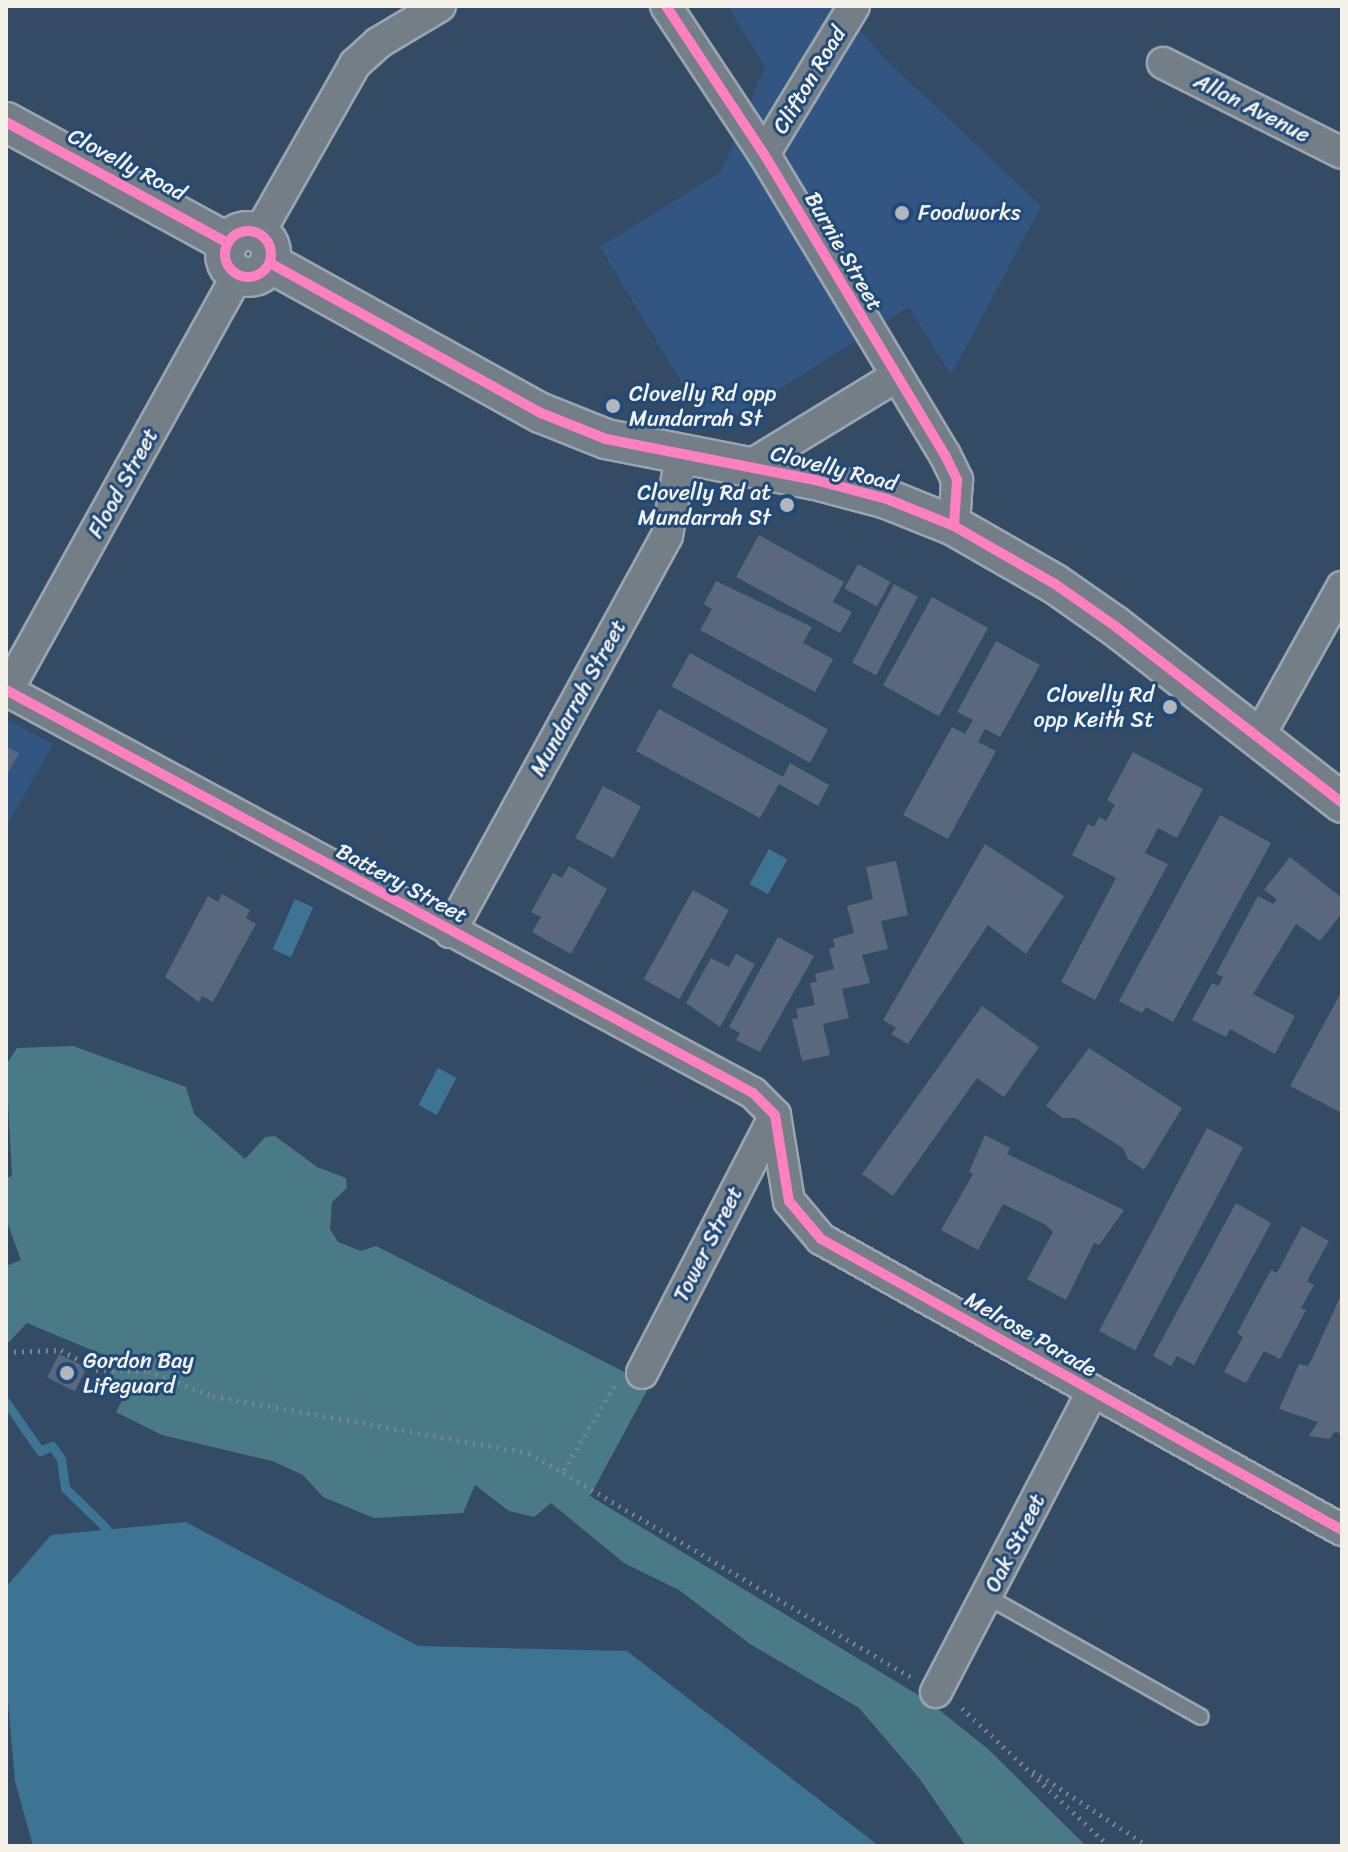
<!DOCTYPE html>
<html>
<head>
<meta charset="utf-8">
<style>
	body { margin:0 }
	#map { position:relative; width:1348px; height:1852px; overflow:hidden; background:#344b65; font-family:Sriracha,sans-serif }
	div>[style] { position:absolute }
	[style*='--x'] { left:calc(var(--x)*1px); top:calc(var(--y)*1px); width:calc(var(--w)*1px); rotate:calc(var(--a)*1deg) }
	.built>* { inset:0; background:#335582 }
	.green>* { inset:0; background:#4b7a87 }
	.water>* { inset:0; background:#3d7393; transform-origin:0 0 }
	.stream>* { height:9px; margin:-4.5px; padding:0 4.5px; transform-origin:4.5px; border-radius:4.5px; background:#3d7393 }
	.building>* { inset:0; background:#59687d; transform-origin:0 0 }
	.path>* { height:5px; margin-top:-2.5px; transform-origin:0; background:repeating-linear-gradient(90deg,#78838f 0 2px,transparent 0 8px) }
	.roads { filter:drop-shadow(2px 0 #9ba5af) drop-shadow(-2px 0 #9ba5af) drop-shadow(0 2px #9ba5af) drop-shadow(0 -2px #9ba5af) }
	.service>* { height:14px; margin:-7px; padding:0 7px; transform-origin:7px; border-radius:7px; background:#737e87 }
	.minor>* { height:30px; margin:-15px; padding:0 15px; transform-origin:15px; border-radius:15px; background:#737e87 }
	.tertiary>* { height:38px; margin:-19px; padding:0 19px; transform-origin:19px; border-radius:19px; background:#737e87 }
	.tertiary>.ring { margin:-19px; padding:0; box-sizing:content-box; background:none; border:38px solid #737e87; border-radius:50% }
	.cycleway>* { height:10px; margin:-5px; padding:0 5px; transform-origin:5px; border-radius:5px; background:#ff80c0 }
	.cycleway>.ring { margin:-5px; padding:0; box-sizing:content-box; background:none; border:10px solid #ff80c0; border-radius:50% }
	.dots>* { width:22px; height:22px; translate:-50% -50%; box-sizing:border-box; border:4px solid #1f4a7a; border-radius:50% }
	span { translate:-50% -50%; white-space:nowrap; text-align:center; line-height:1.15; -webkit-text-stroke:6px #1f4a7a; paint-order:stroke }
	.street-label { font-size:22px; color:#f4f1e8 }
	.poi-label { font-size:22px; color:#f4f1e8 }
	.left { translate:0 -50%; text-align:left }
	.right { translate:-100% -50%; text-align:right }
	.frame { position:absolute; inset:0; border:8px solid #f4f1e8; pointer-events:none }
</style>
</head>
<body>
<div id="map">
	<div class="built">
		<div style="clip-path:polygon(728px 6px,839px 6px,886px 60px,1041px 206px,951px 375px,909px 307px,735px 417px,699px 411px,600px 247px,721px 172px,765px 67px)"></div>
		<div style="clip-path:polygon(6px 719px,53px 744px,6px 827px)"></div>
	</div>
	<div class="green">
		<div style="clip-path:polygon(73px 1046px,186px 1087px,194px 1114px,245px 1159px,265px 1137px,275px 1136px,317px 1167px,346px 1178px,347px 1188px,332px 1202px,330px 1229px,338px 1242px,361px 1251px,376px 1246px,650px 1385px,590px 1496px,928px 1701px,988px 1749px,1086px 1846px,966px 1846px,919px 1778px,859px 1708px,750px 1644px,679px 1590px,624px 1563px,551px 1503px,534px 1517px,509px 1511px,475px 1485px,463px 1513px,374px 1518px,323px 1497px,303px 1475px,272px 1461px,162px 1435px,116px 1412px,123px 1399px,107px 1386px,113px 1359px,27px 1323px,6px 1345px,6px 1266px,21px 1260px,6px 1219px,6px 1178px,12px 1176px,6px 1065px,17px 1048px)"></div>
	</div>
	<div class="water">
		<div style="left:769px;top:849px;width:21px;height:40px;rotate:29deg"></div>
		<div style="left:295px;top:899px;width:20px;height:55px;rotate:24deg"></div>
		<div style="left:438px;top:1068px;width:21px;height:42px;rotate:28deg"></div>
		<div style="clip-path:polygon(186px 1522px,418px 1646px,627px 1651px,879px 1846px,33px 1846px,15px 1781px,6px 1680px,6px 1587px,51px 1535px)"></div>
	</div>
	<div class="stream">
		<div style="--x:6;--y:1402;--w:60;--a:55.2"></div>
		<div style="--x:40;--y:1451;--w:13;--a:-23"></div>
		<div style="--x:52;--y:1446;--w:16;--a:55"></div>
		<div style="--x:61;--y:1459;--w:29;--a:82"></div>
		<div style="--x:65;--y:1488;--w:57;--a:44.3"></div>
	</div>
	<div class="building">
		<div style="clip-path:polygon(759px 535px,844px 582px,833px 602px,852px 612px,840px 633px,736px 577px)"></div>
		<div style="left:858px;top:564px;width:37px;height:28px;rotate:29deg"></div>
		<div style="clip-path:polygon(716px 581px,812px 627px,803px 643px,833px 659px,815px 692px,700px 630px,712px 609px,704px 604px)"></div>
		<div style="left:894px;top:584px;width:27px;height:89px;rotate:28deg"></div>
		<div style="left:932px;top:597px;width:64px;height:101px;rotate:29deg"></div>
		<div style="clip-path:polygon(996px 641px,1040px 665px,1000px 737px,985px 729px,978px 742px,996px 751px,948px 839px,903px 815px,952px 727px,965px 734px,973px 720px,957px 712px)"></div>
		<div style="left:690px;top:653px;width:158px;height:38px;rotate:29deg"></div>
		<div style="clip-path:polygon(659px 709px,783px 777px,790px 763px,829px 785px,818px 806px,779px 784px,760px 818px,636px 751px)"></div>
		<div style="clip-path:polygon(6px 746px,19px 753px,6px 776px)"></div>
		<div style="clip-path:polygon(1133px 752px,1203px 789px,1177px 838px,1158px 828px,1145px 853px,1168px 864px,1095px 1000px,1061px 982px,1116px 878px,1072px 855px,1088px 824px,1094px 827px,1099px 817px,1106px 821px,1115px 805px,1107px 800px)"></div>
		<div style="left:603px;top:786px;width:43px;height:59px;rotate:28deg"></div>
		<div style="clip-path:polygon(1220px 815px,1271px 843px,1173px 1022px,1146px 1007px,1142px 1013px,1119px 1001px)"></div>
		<div style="clip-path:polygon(985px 844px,1064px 896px,1026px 954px,988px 925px,908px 1044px,891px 1034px,896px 1028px,883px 1020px)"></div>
		<div style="clip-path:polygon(1290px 857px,1342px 898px,1342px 913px,1320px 941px,1296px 924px,1253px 994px,1295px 1016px,1275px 1054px,1230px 1029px,1226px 1037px,1192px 1020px,1212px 983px,1218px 986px,1223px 977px,1216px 974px,1258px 896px,1273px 904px,1277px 899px,1264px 890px)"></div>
		<div style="clip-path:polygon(896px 861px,908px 915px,881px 921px,888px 949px,862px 955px,870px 983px,842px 989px,849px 1018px,823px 1024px,830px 1055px,802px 1061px,792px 1019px,798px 1018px,796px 1009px,815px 1005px,810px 983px,817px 982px,815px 974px,834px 969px,829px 949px,835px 947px,833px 939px,854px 933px,847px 906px,873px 899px,866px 867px)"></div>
		<div style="clip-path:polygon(569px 866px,607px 889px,571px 954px,532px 932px,541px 917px,531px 912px,553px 873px,562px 878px)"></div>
		<div style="left:693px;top:890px;width:41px;height:102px;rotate:29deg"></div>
		<div style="clip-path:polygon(222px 894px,250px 910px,246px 918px,256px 924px,213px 1002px,202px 996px,199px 1002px,165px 977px,208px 896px,218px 902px)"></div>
		<div style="clip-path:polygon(778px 937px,814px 956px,760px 1052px,736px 1040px,740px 1033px,729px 1027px)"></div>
		<div style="clip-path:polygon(736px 954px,755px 964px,720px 1027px,686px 1003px,711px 958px,729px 967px)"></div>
		<div style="clip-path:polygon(1342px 991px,1342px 1108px,1340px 1112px,1290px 1086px)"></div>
		<div style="clip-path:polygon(982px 1006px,1039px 1047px,1004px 1097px,977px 1078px,893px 1196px,862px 1174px)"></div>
		<div style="clip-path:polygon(1089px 1048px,1182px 1108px,1144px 1170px,1128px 1159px,1123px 1148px,1075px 1118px,1063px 1118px,1046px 1106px)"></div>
		<div style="left:1207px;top:1128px;width:41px;height:230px;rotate:28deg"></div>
		<div style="clip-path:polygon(985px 1135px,1010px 1148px,1007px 1154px,1124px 1210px,1099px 1245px,1094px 1243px,1066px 1300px,1027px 1279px,1053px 1232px,1046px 1225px,1003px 1204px,978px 1250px,941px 1230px,973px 1174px,969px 1172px)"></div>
		<div style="clip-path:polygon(1236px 1203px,1271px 1223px,1194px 1365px,1177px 1356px,1171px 1366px,1153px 1356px)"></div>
		<div style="clip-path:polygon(1302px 1226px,1329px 1241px,1307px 1281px,1314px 1285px,1301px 1308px,1306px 1310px,1280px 1359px,1264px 1351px,1246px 1383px,1224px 1372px,1243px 1337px,1237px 1333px,1271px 1270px,1277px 1273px)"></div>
		<div style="clip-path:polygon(1342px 1293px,1342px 1435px,1335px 1431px,1330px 1439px,1309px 1436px,1318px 1422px,1279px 1409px,1299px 1364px,1308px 1366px,1312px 1359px)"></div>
		<div style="left:59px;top:1354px;width:31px;height:26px;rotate:27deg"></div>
	</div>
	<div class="path">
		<div style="--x:6;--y:1352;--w:55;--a:-2.1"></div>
		<div style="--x:61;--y:1350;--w:40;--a:29.7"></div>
		<div style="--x:96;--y:1370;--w:52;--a:1.1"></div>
		<div style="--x:148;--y:1371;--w:70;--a:21"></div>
		<div style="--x:213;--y:1396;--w:321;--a:10.2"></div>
		<div style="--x:529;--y:1453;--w:444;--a:30.4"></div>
		<div style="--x:564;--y:1470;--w:99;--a:-59"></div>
		<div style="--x:962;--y:1708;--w:202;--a:43.2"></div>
		<div style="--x:1033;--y:1771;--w:137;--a:33.1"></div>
	</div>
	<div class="roads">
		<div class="service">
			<div style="--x:988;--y:1597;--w:244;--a:29.4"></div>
		</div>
		<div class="minor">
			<div style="--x:666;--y:6;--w:178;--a:56.5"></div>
			<div style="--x:764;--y:154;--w:351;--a:59"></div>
			<div style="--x:945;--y:455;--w:28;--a:64"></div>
			<div style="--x:957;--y:480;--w:46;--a:93.7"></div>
			<div style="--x:1163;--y:63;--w:200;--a:26.7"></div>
			<div style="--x:764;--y:154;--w:173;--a:-58.7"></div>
			<div style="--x:259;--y:233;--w:194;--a:-60.4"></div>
			<div style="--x:355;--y:64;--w:31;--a:-42"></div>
			<div style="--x:378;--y:43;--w:72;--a:-30.8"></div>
			<div style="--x:746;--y:468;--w:175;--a:-31.4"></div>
			<div style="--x:6;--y:690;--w:849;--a:28.35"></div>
			<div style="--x:753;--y:1093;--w:31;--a:45"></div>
			<div style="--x:775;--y:1115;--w:87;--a:80.8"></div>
			<div style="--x:789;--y:1201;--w:50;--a:49.9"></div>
			<div style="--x:821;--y:1239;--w:597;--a:29.19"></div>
			<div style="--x:7;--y:691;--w:476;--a:-61"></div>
			<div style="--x:1258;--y:738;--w:173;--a:-60.9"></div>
			<div style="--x:450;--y:932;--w:452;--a:-61.3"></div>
			<div style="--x:667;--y:536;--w:81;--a:-80.1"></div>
			<div style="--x:642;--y:1373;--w:290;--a:-62.7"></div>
			<div style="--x:936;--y:1692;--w:338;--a:-62.5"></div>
		</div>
		<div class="tertiary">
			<div style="--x:6;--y:122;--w:253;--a:28.6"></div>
			<div class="ring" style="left:225px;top:231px;width:8px;height:8px"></div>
			<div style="--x:270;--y:263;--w:310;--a:29"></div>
			<div style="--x:541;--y:413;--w:70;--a:21.8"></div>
			<div style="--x:606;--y:439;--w:213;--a:11.1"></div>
			<div style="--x:815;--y:480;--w:74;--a:14.8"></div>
			<div style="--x:887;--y:499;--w:72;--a:21.9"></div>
			<div style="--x:954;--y:526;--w:116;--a:29.9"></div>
			<div style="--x:1055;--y:584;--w:73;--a:35"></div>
			<div style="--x:1115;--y:626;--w:288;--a:37.9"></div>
		</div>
	</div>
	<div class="cycleway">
		<div style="--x:666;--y:6;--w:178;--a:56.5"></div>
		<div style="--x:764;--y:154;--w:351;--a:59"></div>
		<div style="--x:945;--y:455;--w:28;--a:64"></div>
		<div style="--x:957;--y:480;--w:46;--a:93.7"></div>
		<div style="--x:6;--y:122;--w:253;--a:28.6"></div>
		<div class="ring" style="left:225px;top:231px;width:36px;height:36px"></div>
		<div style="--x:270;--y:263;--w:310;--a:29"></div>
		<div style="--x:541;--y:413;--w:70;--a:21.8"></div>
		<div style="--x:606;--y:439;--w:213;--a:11.1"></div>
		<div style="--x:815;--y:480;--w:74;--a:14.8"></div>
		<div style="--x:887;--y:499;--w:72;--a:21.9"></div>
		<div style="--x:954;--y:526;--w:116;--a:29.9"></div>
		<div style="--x:1055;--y:584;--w:73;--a:35"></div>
		<div style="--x:1115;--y:626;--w:288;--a:37.9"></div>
		<div style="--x:6;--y:690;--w:849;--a:28.35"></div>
		<div style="--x:753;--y:1093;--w:31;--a:45"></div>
		<div style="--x:775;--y:1115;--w:87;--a:80.8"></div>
		<div style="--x:789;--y:1201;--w:50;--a:49.9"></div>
		<div style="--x:821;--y:1239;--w:597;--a:29.19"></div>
	</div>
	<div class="dots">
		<div style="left:902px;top:213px;background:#b1b7ba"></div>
		<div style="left:613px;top:406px;background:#b1b7ba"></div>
		<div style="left:787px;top:505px;background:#b1b7ba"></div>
		<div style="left:1170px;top:707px;background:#b1b7ba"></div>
		<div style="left:67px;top:1373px;background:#b1b7ba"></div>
	</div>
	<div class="street-label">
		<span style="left:809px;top:80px;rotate:-59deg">Clifton Road</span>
		<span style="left:1252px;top:108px;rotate:27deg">Allan Avenue</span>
		<span style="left:127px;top:164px;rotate:28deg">Clovelly Road</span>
		<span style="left:844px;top:251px;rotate:60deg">Burnie Street</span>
		<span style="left:834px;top:468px;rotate:14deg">Clovelly Road</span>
		<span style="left:123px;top:483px;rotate:-61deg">Flood Street</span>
		<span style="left:578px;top:698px;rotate:-61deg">Mundarrah Street</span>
		<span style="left:402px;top:883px;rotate:28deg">Battery Street</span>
		<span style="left:708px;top:1244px;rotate:-63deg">Tower Street</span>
		<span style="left:1031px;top:1334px;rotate:30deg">Melrose Parade</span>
		<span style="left:1015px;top:1543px;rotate:-63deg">Oak Street</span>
	</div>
	<div class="poi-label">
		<span class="left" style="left:918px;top:213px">Foodworks</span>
		<span class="left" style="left:629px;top:406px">Clovelly Rd opp<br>Mundarrah St</span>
		<span class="right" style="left:771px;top:505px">Clovelly Rd at<br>Mundarrah St</span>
		<span class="right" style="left:1154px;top:707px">Clovelly Rd<br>opp Keith St</span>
		<span class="left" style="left:83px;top:1373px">Gordon Bay<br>Lifeguard</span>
	</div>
	<div class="frame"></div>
</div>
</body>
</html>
